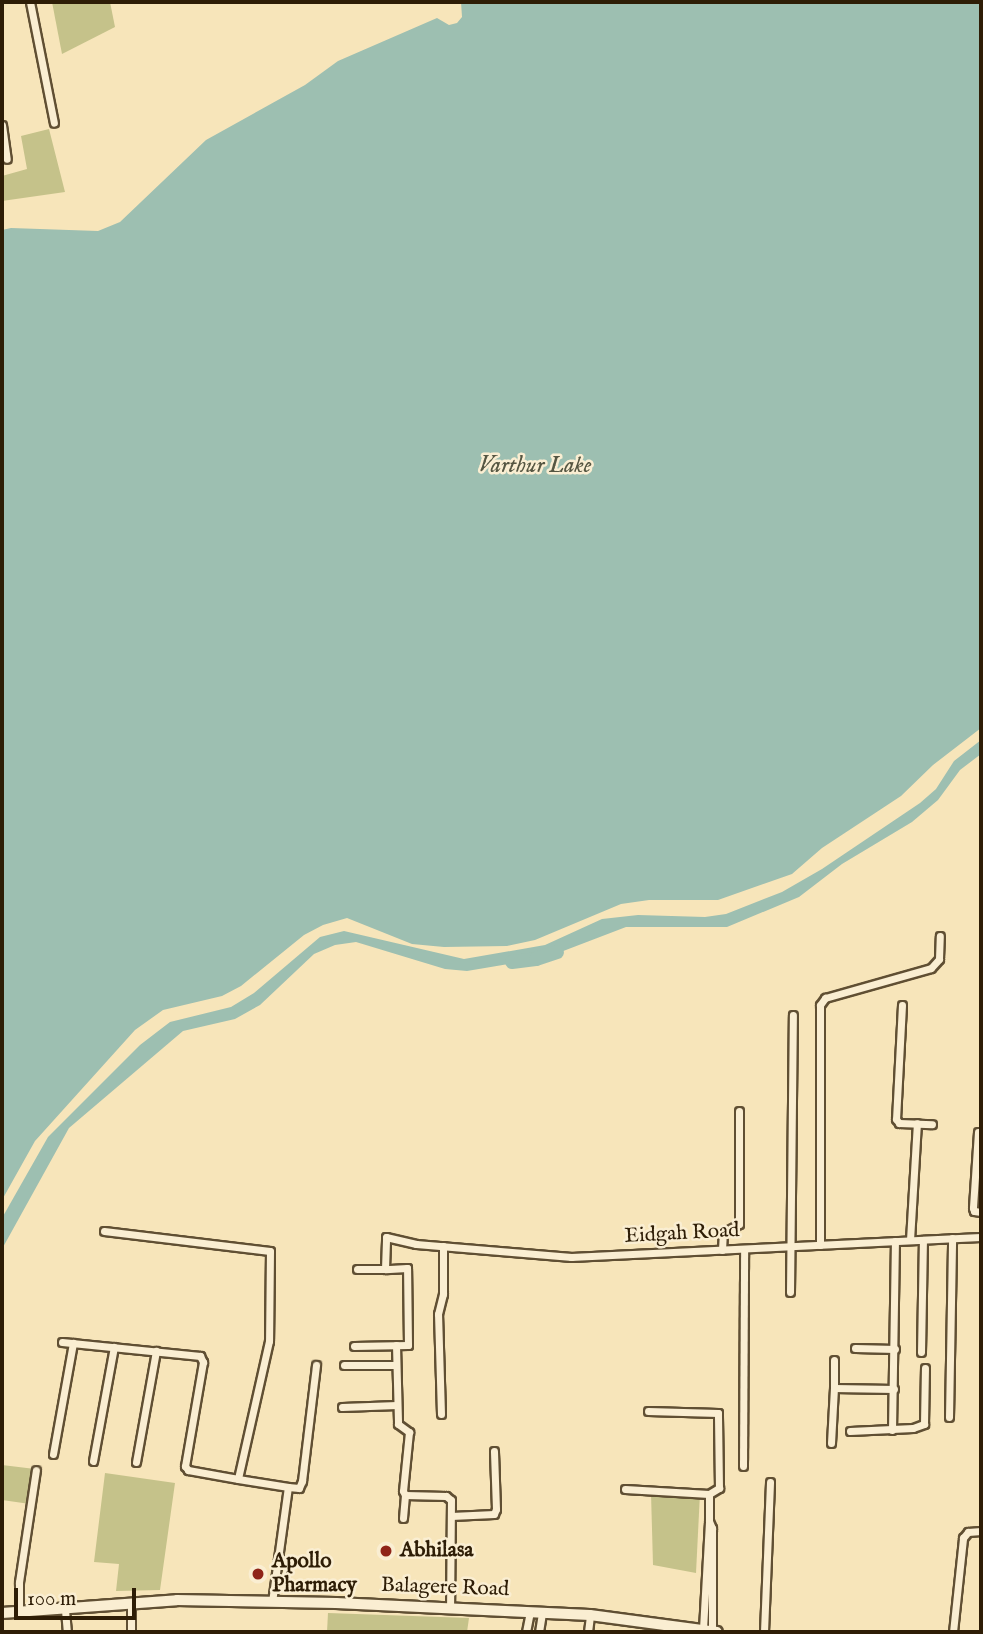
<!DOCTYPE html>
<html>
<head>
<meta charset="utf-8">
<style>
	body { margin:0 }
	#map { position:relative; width:983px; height:1634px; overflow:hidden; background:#f7e5ba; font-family:"IM FELL English",serif }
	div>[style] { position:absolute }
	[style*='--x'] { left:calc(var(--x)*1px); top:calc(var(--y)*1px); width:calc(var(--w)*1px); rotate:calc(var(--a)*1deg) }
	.green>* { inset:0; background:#c5c28a }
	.water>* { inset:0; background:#9dbfb1 }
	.river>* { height:14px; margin:-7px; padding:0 7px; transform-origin:7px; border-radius:7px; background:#9dbfb1 }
	.roads { filter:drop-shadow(2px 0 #604f33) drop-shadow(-2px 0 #604f33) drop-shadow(0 2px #604f33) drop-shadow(0 -2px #604f33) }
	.minor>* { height:7px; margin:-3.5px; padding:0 3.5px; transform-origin:3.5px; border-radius:3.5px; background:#faeed2 }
	.tertiary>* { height:10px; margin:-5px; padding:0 5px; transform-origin:5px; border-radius:5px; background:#faeed2 }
	.dots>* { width:19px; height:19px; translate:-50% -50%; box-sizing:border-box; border:4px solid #faeed2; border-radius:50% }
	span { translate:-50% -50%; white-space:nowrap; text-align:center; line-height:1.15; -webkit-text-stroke:5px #faeed2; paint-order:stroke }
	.street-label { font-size:21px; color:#2e1d06 }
	.poi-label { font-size:21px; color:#2e1d06; font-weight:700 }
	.left { translate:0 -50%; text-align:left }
	.water-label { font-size:23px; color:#555642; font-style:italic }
	.frame { position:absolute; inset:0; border:4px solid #2e1d06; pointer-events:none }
	.scale { position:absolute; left:14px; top:1588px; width:122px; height:32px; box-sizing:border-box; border:4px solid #2e1d06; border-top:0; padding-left:9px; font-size:21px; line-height:24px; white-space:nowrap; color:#2e1d06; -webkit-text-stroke:5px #faeed2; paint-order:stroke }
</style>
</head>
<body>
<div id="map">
	<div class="green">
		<div style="clip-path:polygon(52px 2px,110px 2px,115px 27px,62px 54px)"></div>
		<div style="clip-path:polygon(49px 129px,65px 192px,2px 201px,2px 176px,27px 169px,21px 136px)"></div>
		<div style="clip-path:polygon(2px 1465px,35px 1469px,30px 1504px,2px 1500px)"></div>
		<div style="clip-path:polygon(105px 1473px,175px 1483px,160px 1590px,116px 1591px,119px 1564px,94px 1562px)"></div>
		<div style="clip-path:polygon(651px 1493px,700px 1493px,696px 1573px,653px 1565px)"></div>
		<div style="clip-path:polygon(328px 1613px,469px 1618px,467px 1632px,327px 1632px)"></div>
	</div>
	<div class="water">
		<div style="clip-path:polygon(461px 2px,981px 2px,981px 728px,933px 765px,901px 796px,822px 848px,792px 874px,718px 900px,649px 900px,621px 904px,535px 940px,507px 946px,444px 947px,412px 944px,347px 918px,323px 925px,304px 935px,241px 986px,222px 996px,163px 1010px,135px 1030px,35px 1141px,2px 1200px,2px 230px,11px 228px,98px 231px,120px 222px,206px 140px,305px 85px,338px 61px,437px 18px,449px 25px,457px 23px,462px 17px)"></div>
		<div style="clip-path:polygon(981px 740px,981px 754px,960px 770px,938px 800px,912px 822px,842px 864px,799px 897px,727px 927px,626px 927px,545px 958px,467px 971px,445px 969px,356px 942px,335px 945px,314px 954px,260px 1005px,235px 1019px,183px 1031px,69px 1128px,2px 1249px,2px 1218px,48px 1137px,140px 1045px,170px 1022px,231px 1007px,254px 993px,320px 937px,344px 931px,464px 959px,545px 945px,602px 919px,638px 915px,705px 917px,726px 914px,782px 892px,822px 869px,920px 803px,936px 789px,954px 761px)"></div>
	</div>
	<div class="river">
		<div style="--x:512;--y:962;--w:24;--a:-7"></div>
		<div style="--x:536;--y:959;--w:22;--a:-18"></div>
	</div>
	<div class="roads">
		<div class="minor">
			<div style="--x:30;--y:2;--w:123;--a:78.8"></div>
			<div style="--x:2;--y:125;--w:34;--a:82"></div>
			<div style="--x:902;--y:1005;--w:114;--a:93"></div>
			<div style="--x:896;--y:1119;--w:5;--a:53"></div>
			<div style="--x:899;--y:1123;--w:33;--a:2"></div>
			<div style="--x:978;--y:1132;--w:76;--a:93.8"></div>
			<div style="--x:973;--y:1208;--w:3;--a:72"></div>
			<div style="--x:974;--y:1211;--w:7;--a:8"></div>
			<div style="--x:104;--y:1231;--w:167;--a:6.9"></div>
			<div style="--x:270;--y:1251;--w:90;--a:90.6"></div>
			<div style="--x:269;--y:1341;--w:141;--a:102.7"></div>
			<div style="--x:238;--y:1479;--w:51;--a:9.1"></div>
			<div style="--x:910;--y:1240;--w:117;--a:-86.6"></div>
			<div style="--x:820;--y:1245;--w:240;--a:-90"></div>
			<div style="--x:820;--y:1005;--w:9;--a:-54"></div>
			<div style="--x:825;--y:998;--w:110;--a:-15.8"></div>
			<div style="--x:931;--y:968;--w:12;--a:-48"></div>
			<div style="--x:939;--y:959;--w:23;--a:-88"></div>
			<div style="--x:722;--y:1250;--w:17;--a:-87"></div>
			<div style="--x:723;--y:1233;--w:18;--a:-29"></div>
			<div style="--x:739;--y:1224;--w:113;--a:-90"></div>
			<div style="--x:357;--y:1269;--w:28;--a:0"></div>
			<div style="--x:790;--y:1292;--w:277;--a:-89.4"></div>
			<div style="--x:62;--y:1342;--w:139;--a:5.8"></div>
			<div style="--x:200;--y:1356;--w:7;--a:63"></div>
			<div style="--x:203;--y:1362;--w:106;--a:99.8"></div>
			<div style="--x:185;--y:1466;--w:5;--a:53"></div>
			<div style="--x:188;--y:1470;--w:51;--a:10.2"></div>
			<div style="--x:396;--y:1345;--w:79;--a:88.5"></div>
			<div style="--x:398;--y:1424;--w:14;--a:36"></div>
			<div style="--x:409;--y:1432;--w:59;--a:95.8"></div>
			<div style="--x:403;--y:1491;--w:4;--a:63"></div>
			<div style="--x:405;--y:1495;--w:41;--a:1.4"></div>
			<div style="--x:446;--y:1496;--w:6;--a:39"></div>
			<div style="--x:451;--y:1500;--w:108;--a:90.5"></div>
			<div style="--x:354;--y:1346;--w:54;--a:-1.1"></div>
			<div style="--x:408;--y:1345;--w:77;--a:-90.7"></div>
			<div style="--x:407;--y:1268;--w:22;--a:177"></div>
			<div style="--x:385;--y:1269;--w:32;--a:-88"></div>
			<div style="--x:386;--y:1237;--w:31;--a:13"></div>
			<div style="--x:416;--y:1244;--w:156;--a:4.8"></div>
			<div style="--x:571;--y:1257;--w:410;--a:-2.8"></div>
			<div style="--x:855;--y:1348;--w:40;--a:1.4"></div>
			<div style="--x:921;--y:1352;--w:112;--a:-89"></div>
			<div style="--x:344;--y:1365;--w:52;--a:0"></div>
			<div style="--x:834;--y:1388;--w:28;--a:-90"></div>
			<div style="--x:342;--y:1407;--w:55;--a:-2.1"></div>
			<div style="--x:441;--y:1414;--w:100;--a:-91.7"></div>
			<div style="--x:438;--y:1314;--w:21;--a:-76"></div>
			<div style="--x:443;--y:1294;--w:48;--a:-90"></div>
			<div style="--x:949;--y:1417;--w:179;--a:-89"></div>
			<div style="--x:892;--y:1430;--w:189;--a:-89.1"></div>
			<div style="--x:850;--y:1431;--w:63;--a:-2.7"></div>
			<div style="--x:913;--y:1428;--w:12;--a:-20"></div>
			<div style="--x:924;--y:1424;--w:56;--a:-89"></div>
			<div style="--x:831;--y:1443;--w:55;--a:-86.9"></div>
			<div style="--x:834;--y:1388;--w:60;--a:1"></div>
			<div style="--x:53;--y:1454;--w:113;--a:-79.8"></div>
			<div style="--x:93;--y:1461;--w:116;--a:-79.6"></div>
			<div style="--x:136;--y:1462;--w:113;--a:-79.8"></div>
			<div style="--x:743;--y:1466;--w:217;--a:-89.7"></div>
			<div style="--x:625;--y:1489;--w:84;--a:3.4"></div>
			<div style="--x:709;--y:1494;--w:12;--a:-31"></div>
			<div style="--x:719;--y:1488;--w:75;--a:-90.8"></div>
			<div style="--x:718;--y:1413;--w:70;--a:-178.4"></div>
			<div style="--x:451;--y:1516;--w:43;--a:-2.7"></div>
			<div style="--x:494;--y:1514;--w:5;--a:-68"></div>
			<div style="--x:496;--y:1509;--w:58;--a:-92"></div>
			<div style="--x:403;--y:1518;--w:23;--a:-85"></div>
			<div style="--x:709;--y:1521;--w:27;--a:-90"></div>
			<div style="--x:272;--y:1602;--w:116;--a:-82.1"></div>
			<div style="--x:288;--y:1487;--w:11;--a:5"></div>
			<div style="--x:299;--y:1488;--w:8;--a:-67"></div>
			<div style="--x:302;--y:1481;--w:117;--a:-83.1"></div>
			<div style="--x:131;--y:1604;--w:28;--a:90"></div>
			<div style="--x:65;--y:1610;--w:22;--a:85"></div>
			<div style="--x:19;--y:1613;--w:31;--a:-90"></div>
			<div style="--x:19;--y:1582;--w:113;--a:-81.4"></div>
			<div style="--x:703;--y:1629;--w:108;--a:-86.8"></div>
			<div style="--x:709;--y:1521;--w:8;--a:67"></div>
			<div style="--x:712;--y:1528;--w:103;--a:90"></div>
			<div style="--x:526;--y:1632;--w:21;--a:-79"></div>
			<div style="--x:539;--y:1632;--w:20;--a:-81"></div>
			<div style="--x:588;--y:1632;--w:17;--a:-83"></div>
			<div style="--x:764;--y:1632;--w:150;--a:-87.7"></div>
			<div style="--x:953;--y:1632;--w:95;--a:-83.9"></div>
			<div style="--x:963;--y:1538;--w:8;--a:-50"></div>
			<div style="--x:968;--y:1532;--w:13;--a:-4"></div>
		</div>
		<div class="tertiary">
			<div style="--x:2;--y:1613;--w:175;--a:-4.2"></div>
			<div style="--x:177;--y:1600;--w:159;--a:1.1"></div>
			<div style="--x:336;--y:1603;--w:254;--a:2.7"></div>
			<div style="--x:590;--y:1615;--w:128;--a:7.6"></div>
		</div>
	</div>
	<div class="dots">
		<div style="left:386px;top:1551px;background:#8f2418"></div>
		<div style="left:258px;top:1574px;background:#8f2418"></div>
	</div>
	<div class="street-label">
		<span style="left:682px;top:1234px;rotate:-3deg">Eidgah Road</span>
		<span style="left:445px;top:1588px;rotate:2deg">Balagere Road</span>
	</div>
	<div class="poi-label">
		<span class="left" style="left:400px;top:1551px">Abhilasa</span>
		<span class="left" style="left:272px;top:1574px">Apollo<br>Pharmacy</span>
	</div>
	<div class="water-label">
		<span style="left:535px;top:466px">Varthur Lake</span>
	</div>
	<div class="frame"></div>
	<div class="scale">100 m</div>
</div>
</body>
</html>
